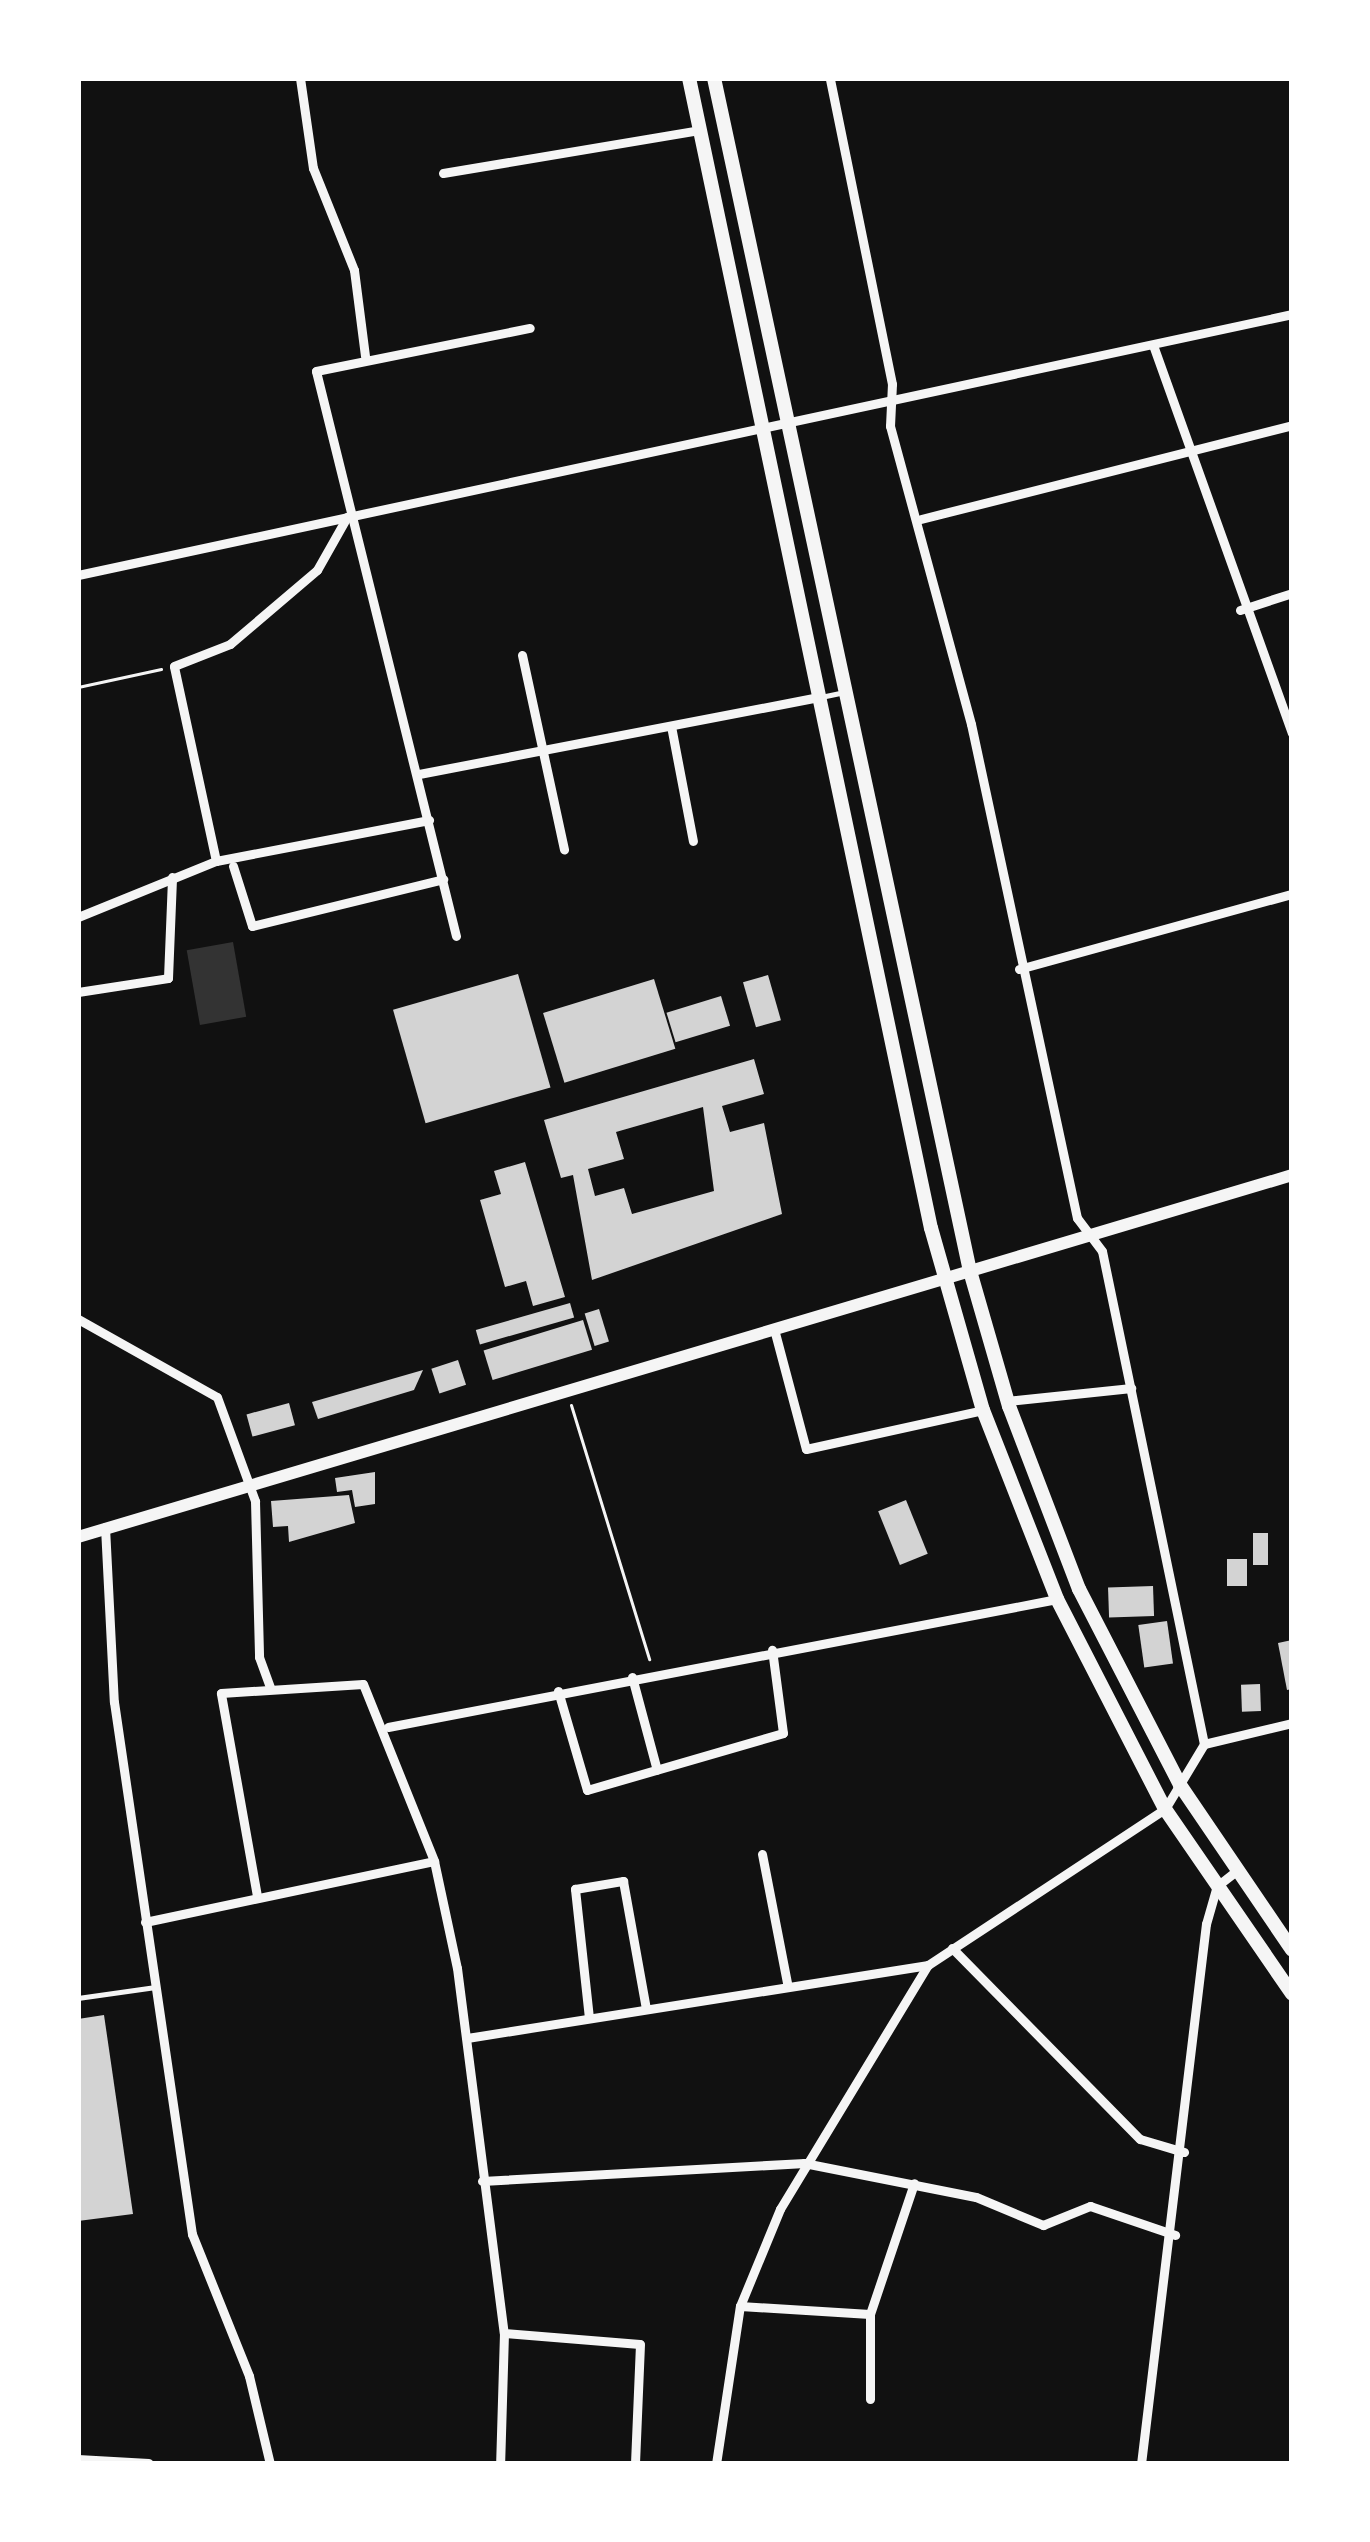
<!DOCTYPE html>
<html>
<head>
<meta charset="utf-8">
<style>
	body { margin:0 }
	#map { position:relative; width:1370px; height:2542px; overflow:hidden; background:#111; font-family:"Open Sans",sans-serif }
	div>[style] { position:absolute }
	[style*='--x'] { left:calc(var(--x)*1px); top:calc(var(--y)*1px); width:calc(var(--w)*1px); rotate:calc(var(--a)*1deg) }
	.water>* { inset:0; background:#333; transform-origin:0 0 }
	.building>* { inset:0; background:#d3d3d3; transform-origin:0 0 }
	.path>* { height:3px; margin:-1.5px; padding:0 1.5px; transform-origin:1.5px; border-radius:1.5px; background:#f5f5f5 }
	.service>* { height:4.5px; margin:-2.25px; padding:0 2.25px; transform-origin:2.25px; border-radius:2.25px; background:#f5f5f5 }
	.minor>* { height:9px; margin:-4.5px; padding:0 4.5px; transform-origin:4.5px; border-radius:4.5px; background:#f5f5f5 }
	.tertiary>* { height:10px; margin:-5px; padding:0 5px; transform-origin:5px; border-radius:5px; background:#f5f5f5 }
	.secondary>* { height:12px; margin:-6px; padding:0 6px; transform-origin:6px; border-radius:6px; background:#f5f5f5 }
	.trunk>* { height:14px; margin:-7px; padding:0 7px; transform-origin:7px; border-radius:7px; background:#f5f5f5 }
	span { translate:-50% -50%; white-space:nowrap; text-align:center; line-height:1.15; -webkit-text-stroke:12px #fff; paint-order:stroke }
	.frame { position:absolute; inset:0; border:81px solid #fff; pointer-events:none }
</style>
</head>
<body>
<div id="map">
	<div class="water">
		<div style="left:233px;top:942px;width:76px;height:47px;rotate:80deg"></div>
	</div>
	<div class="building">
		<div style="left:518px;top:974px;width:118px;height:130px;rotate:74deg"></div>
		<div style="left:768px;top:975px;width:47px;height:26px;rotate:74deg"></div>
		<div style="left:654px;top:979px;width:73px;height:116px;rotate:73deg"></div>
		<div style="left:721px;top:996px;width:31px;height:57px;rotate:73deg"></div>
		<div style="clip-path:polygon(evenodd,754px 1059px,764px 1094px,722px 1106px,730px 1132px,764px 1123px,782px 1214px,592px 1280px,573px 1175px,561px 1178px,544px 1120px,754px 1059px,703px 1107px,714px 1191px,632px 1214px,624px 1188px,595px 1196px,588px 1169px,624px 1159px,616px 1132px,703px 1107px)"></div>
		<div style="clip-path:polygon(525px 1162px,565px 1297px,533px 1306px,526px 1281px,505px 1287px,480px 1200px,501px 1194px,494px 1171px)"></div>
		<div style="left:570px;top:1303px;width:15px;height:98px;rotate:74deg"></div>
		<div style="left:599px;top:1309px;width:34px;height:15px;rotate:73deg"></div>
		<div style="left:583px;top:1320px;width:31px;height:104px;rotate:73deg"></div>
		<div style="left:458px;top:1360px;width:26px;height:28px;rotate:72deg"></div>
		<div style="clip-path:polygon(423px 1370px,414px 1390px,318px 1419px,312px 1402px)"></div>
		<div style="left:289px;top:1403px;width:23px;height:44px;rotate:75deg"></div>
		<div style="clip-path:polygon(375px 1472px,375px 1504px,355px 1507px,352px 1490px,337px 1492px,335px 1478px)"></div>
		<div style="clip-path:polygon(349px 1495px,355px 1523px,289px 1542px,288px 1526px,273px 1527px,271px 1501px)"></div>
		<div style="left:906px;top:1500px;width:58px;height:30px;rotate:68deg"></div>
		<div style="left:1253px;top:1533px;width:15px;height:32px"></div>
		<div style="left:1227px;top:1559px;width:20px;height:27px"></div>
		<div style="left:1153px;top:1586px;width:30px;height:45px;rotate:88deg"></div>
		<div style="left:1167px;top:1621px;width:43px;height:29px;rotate:82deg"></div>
		<div style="clip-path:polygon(1292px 1640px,1292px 1689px,1287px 1690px,1278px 1643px)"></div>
		<div style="left:1260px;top:1684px;width:27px;height:19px;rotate:88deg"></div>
		<div style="clip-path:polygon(104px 2015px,133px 2214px,78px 2221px,78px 2019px)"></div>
	</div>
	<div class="path">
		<div style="--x:78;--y:687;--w:85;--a:-12.2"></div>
		<div style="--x:571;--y:1405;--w:266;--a:72.9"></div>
	</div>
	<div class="service">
		<div style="--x:821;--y:697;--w:25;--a:-12"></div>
		<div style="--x:78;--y:1998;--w:78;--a:-8.1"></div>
	</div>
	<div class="minor">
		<div style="--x:300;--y:78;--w:91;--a:81.8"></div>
		<div style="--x:313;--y:168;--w:110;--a:68.1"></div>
		<div style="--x:354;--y:270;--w:87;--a:82.7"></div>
		<div style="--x:443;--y:173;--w:261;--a:-9.5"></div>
		<div style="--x:1153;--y:345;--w:412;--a:70.3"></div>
		<div style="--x:921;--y:519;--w:383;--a:-14.2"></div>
		<div style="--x:78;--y:575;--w:1242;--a:-12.13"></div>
		<div style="--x:1240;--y:610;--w:55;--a:-18.1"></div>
		<div style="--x:522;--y:655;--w:199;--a:77.8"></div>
		<div style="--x:671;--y:726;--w:117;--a:79.2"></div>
		<div style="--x:419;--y:774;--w:407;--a:-10.9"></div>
		<div style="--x:216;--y:861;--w:199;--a:-102.2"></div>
		<div style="--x:174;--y:666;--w:60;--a:-21.4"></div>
		<div style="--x:230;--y:644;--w:114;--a:-40.4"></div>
		<div style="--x:317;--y:570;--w:61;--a:-60.5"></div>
		<div style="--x:233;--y:866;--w:63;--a:72.4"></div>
		<div style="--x:252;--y:926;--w:197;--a:-13.8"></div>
		<div style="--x:78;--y:917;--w:149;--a:-22.1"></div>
		<div style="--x:216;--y:861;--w:217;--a:-10.9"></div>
		<div style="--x:456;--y:936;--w:582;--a:-103.92"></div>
		<div style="--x:316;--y:371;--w:218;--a:-11.4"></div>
		<div style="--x:1019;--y:969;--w:283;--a:-15.4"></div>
		<div style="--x:78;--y:992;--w:91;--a:-8.8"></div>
		<div style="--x:168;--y:978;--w:101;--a:-87.7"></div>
		<div style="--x:78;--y:1319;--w:159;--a:29.3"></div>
		<div style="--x:217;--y:1397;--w:111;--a:69.9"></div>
		<div style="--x:255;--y:1501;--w:156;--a:88.5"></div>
		<div style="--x:259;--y:1657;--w:32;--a:70"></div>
		<div style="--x:774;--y:1329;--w:124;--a:75.1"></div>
		<div style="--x:806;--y:1449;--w:181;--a:-12.4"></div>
		<div style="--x:1007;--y:1401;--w:125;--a:-6"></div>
		<div style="--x:105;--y:1527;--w:175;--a:87.1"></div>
		<div style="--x:114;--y:1702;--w:538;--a:81.66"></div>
		<div style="--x:192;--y:2234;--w:153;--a:68.1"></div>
		<div style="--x:249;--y:2376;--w:90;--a:76.6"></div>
		<div style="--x:632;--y:1677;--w:96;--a:75"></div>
		<div style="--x:558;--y:1691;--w:103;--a:73.7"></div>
		<div style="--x:587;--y:1790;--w:204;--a:-16.2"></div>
		<div style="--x:783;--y:1733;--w:84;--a:-97.5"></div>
		<div style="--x:388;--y:1727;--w:681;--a:-10.83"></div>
		<div style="--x:1204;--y:1744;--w:90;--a:-13.4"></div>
		<div style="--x:762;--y:1854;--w:131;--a:79"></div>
		<div style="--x:257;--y:1896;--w:206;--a:-100.1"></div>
		<div style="--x:221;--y:1693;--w:142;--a:-3.6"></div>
		<div style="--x:363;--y:1684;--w:191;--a:68.1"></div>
		<div style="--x:434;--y:1861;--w:109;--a:77.9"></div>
		<div style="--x:457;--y:1968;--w:368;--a:82.7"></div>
		<div style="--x:504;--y:2333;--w:131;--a:91.7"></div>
		<div style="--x:145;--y:1922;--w:295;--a:-11.9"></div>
		<div style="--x:952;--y:1948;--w:268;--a:45.5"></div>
		<div style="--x:1140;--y:2139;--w:46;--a:16.5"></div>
		<div style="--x:589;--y:2018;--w:130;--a:-96.2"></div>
		<div style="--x:575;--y:1889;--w:49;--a:-9.5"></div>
		<div style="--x:623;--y:1881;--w:130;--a:79.8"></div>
		<div style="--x:467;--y:2038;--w:467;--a:-9"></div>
		<div style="--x:482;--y:2181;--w:323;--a:-3.2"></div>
		<div style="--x:804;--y:2163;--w:175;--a:11.2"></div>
		<div style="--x:976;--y:2197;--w:73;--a:22.7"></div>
		<div style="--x:1043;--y:2225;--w:51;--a:-22"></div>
		<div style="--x:1090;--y:2206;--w:90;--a:18.8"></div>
		<div style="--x:740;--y:2306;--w:130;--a:3.5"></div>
		<div style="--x:870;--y:2314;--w:138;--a:-71.4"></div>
		<div style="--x:870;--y:2314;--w:85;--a:90"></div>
		<div style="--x:504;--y:2333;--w:136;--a:4.6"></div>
		<div style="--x:640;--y:2344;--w:120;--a:92.4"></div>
		<div style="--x:716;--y:2464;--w:160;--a:-81.4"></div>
		<div style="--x:740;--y:2306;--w:105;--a:-67.6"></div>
		<div style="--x:780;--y:2209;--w:285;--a:-58.8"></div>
		<div style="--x:928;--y:1965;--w:284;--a:-33.4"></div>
		<div style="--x:1165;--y:1809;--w:76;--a:-59"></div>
		<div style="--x:1204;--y:1744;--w:503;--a:-101.69"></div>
		<div style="--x:1102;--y:1251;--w:41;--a:-127.1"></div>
		<div style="--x:1077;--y:1218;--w:505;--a:-102.11"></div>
		<div style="--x:971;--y:724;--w:309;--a:-105.2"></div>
		<div style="--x:890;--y:426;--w:42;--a:-87.3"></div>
		<div style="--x:892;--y:384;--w:312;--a:-101.5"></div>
		<div style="--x:1141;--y:2464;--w:544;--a:-83.14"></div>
		<div style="--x:1206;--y:1924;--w:40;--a:-74"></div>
		<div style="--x:1217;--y:1886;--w:23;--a:-38"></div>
	</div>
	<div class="tertiary">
		<div style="--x:78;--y:2460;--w:71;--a:3.2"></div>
	</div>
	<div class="secondary">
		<div style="--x:78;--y:1537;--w:1267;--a:-16.6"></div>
	</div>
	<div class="trunk">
		<div style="--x:689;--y:78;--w:1175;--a:78.12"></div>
		<div style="--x:931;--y:1228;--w:189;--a:74.1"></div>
		<div style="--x:983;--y:1410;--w:203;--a:68.6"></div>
		<div style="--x:1057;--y:1599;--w:236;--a:62.8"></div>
		<div style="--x:1165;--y:1809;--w:224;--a:55.5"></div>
		<div style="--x:714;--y:78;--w:1220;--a:77.89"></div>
		<div style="--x:970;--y:1271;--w:141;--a:73.9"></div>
		<div style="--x:1009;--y:1406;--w:196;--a:69.1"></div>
		<div style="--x:1079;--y:1589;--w:220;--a:62.7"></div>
		<div style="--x:1180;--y:1785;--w:199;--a:55.8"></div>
	</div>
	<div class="frame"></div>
</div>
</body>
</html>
